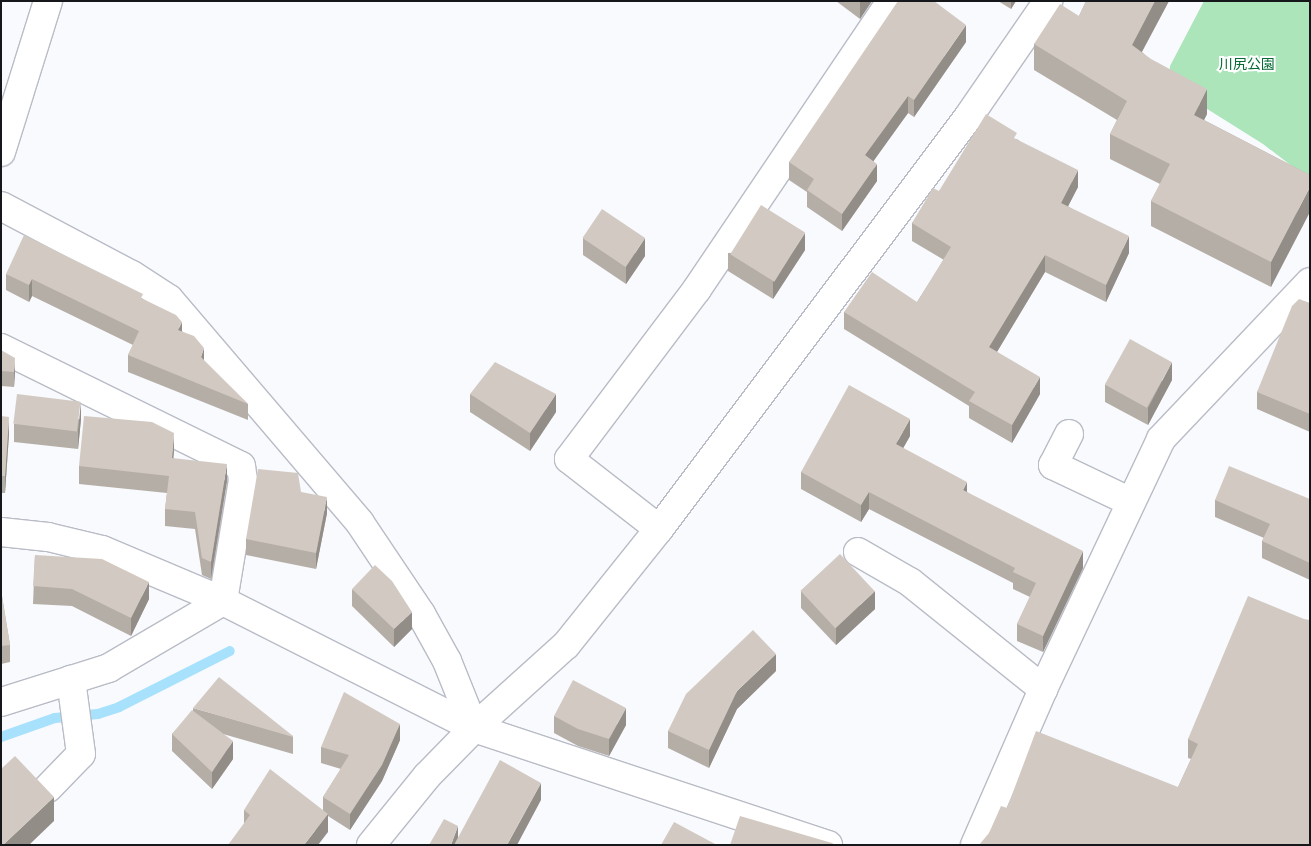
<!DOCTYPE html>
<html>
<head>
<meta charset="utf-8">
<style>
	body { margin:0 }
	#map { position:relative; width:1311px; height:846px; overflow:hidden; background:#f8fafe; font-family:"Open Sans","Noto Sans JP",sans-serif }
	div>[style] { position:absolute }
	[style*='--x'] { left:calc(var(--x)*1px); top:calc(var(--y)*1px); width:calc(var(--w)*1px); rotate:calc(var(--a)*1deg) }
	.green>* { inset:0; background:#ace5ba }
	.stream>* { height:10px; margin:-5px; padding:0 5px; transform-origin:5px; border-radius:5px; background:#a7e1fc }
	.roads { filter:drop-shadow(1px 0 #b9bcc6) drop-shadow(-1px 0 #b9bcc6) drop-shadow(0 1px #b9bcc6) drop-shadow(0 -1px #b9bcc6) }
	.street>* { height:28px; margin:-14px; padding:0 14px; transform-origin:14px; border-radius:14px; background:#fff }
	.secondary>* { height:28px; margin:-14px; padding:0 14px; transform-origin:14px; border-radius:14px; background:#fff }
	.wall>* { inset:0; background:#b5aea7 }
	.shaded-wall>* { inset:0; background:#938d88 }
	.building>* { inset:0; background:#d2cac2; transform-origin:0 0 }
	span { translate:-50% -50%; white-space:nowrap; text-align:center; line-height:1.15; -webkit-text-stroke:4px #fff; paint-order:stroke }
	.park-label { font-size:14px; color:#046934 }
	.frame { position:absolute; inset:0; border:2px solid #15171a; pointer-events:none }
</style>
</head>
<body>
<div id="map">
	<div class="green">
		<div style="clip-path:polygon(1204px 1px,1310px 1px,1310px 180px,1263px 144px,1169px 85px,1170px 66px)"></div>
	</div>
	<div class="stream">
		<div style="--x:1;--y:737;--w:57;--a:-19.4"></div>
		<div style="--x:55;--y:718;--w:43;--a:-5.3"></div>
		<div style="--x:98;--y:714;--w:22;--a:-18"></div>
		<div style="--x:119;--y:707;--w:124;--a:-26.8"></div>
	</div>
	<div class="roads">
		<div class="street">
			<div style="--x:1;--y:152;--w:158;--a:-72.7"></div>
			<div style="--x:1;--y:206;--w:148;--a:27.8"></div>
			<div style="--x:132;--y:275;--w:44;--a:33"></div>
			<div style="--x:169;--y:299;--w:294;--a:49.5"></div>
			<div style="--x:360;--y:523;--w:110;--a:56.2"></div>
			<div style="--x:421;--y:614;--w:54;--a:61"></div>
			<div style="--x:447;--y:661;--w:72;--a:68.1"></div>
			<div style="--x:474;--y:728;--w:373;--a:18.3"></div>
			<div style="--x:1;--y:348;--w:267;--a:26.2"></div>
			<div style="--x:241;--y:466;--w:14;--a:82"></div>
			<div style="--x:243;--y:480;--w:123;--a:99.4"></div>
			<div style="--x:223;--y:601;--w:132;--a:149.6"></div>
			<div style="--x:109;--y:668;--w:113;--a:162.5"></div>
			<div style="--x:1069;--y:434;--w:35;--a:117"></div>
			<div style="--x:1053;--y:465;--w:86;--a:25.4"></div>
			<div style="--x:659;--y:529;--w:114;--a:-142.1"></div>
			<div style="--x:569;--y:459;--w:213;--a:-53"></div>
			<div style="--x:697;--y:289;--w:347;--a:-56"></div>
			<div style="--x:858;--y:552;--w:60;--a:30"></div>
			<div style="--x:910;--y:582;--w:171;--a:38.8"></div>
			<div style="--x:48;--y:788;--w:47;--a:-45.9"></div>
			<div style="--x:81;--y:754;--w:75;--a:-97.7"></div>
			<div style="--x:371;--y:845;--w:89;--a:-50.9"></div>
			<div style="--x:427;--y:776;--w:67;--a:-45.6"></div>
			<div style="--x:975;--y:845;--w:170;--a:-66.4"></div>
			<div style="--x:1043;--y:689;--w:276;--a:-64.7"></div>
			<div style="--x:1161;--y:439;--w:216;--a:-46.5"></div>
		</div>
		<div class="secondary">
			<div style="--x:1;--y:532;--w:47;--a:6.1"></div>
			<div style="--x:48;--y:537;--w:56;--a:13.5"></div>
			<div style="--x:102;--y:550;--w:131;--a:22.9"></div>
			<div style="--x:223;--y:601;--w:281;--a:26.8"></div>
			<div style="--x:474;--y:728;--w:124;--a:-42.1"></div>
			<div style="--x:566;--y:645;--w:149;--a:-51.3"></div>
			<div style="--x:659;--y:529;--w:516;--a:-53.11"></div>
			<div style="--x:969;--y:116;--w:140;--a:-55.5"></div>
		</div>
	</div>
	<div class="wall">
		<div style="clip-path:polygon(836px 1px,872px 1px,860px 19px)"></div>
		<div style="clip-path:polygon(998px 1px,1016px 1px,1011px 9px)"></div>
		<div style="clip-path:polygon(1086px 1px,1169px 1px,1142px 52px,1207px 114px,1204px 120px,1310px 175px,1271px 287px,1151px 226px,1151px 201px,1160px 184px,1110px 159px,1110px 134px,1117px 120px,1034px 70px,1034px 44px,1079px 16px)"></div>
		<div style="clip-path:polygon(966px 42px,914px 117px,908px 113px,873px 161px,877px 181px,842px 231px,807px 207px,807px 192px,789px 180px,789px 162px)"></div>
		<div style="clip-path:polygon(1017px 139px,1078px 187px,1068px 206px,1129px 253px,1106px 302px,1045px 272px,997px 352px,1040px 394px,1012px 443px,969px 418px,969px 406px,844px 329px,844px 312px,917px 302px,944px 260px,912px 241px,912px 223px,939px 191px)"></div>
		<div style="clip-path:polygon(583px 238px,645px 256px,626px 284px,583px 255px)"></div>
		<div style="clip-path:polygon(805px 250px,773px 299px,728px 271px,728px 253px)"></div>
		<div style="clip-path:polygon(6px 274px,143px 299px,182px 331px,204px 361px,248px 404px,248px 420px,128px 372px,128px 355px,133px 345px,32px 296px,29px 302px,6px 290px)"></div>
		<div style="clip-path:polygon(1310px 303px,1310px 432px,1257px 409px,1257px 392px)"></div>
		<div style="clip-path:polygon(1px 350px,15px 372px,14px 387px,1px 386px)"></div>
		<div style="clip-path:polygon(1172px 380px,1148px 425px,1105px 402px,1105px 385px)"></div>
		<div style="clip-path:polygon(470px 394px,556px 412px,530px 451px,470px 412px)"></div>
		<div style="clip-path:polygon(1px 416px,9px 434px,5px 493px,1px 493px)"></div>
		<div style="clip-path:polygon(81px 419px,78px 449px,14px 442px,14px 424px)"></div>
		<div style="clip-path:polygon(910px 436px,903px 448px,967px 492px,1083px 568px,1043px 652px,1017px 641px,1017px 624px,1030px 597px,1013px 589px,1013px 583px,869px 509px,861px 522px,801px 489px,801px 472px)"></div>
		<div style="clip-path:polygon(174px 451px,173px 458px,227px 481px,211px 579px,202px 575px,195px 529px,165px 526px,165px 509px,167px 493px,79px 484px,79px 466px)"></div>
		<div style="clip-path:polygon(301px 492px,327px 513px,316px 569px,246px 555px,246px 539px)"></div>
		<div style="clip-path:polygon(1310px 499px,1310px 580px,1262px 558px,1262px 541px,1264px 538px,1215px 517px,1215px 500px)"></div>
		<div style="clip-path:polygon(35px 555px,149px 599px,131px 636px,72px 606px,33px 604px)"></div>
		<div style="clip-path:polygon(352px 589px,412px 629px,394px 647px,352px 606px)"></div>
		<div style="clip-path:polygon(1px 590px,10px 645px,10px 662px,1px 664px)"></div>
		<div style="clip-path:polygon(801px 591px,875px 609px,836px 645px,801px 608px)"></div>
		<div style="clip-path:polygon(1304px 619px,1310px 845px,989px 833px,1007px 808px,1178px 787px,1191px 759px,1188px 758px,1188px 739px)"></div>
		<div style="clip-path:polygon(776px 671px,737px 709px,709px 768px,668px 748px,668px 731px)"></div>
		<div style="clip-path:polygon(193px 708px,293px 736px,293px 754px,223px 734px,233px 759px,212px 789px,172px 751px,172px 734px,193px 711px)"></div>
		<div style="clip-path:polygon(554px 716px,626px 725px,609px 756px,578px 746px,554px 733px)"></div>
		<div style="clip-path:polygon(400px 740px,382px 781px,350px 830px,328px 816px,328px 832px,244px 823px,244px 810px,323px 810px,323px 797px,341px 769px,321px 763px,321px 747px)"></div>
	</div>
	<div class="shaded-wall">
		<div style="clip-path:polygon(860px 1px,872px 1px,860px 19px)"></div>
		<div style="clip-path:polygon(1011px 1px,1016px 1px,1011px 9px)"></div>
		<div style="clip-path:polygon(1155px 1px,1169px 1px,1132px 70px,1132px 45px)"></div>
		<div style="clip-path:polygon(966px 25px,966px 42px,914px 117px,914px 100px)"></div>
		<div style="clip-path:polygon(1207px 89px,1207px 114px,1194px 140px,1194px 115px)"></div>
		<div style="clip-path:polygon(908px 96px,908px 113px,865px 173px,865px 155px)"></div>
		<div style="clip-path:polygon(877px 164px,877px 181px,842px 231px,842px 214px)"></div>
		<div style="clip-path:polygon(1078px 170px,1078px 187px,1061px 220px,1061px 203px)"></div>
		<div style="clip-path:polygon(1310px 187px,1310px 212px,1271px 287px,1271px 262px)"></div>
		<div style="clip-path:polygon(805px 233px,805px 250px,773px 299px,773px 282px)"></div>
		<div style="clip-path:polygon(1129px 236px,1129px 253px,1106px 302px,1106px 285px)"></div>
		<div style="clip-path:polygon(645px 238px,645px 256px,626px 284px,626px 267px)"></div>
		<div style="clip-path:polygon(1045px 255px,1045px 272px,989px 365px,989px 347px)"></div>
		<div style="clip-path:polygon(32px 279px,32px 296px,29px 302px,29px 285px)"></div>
		<div style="clip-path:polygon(182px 322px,182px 338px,178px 330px)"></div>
		<div style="clip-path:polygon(204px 348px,204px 365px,201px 357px)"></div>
		<div style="clip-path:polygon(15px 358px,15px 372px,14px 387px,14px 372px)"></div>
		<div style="clip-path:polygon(1172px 362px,1172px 380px,1148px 425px,1148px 408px)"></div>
		<div style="clip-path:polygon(1040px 377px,1040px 394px,1012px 443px,1012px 425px)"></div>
		<div style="clip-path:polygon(556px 394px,556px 412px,530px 451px,530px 433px)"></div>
		<div style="clip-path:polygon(81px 402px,81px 419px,78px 449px,78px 431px)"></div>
		<div style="clip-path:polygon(9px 417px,9px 434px,5px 493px,5px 476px)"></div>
		<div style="clip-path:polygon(910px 419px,910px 436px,896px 461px,896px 444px)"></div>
		<div style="clip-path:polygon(174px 433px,174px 451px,172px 475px,172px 458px)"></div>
		<div style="clip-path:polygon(227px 464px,227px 481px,211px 579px,211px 562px)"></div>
		<div style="clip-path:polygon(967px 482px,967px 499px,963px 490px)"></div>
		<div style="clip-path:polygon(869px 492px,869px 509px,861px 522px,861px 505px)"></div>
		<div style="clip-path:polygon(327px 497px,327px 513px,316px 569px,316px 553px)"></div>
		<div style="clip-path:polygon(1083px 551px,1083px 568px,1043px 652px,1043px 636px)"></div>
		<div style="clip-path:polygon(149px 582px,149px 599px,131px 636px,131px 618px)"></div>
		<div style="clip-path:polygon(875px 591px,875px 609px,836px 645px,836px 628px)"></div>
		<div style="clip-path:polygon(412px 612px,412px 629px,394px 647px,394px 629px)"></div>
		<div style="clip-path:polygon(776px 654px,776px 671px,737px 709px,709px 768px,709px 750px,737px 691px)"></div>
		<div style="clip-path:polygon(626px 708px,626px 725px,609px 756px,609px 739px)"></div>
		<div style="clip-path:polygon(400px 724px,400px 740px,382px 781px,350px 830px,350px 814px)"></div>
		<div style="clip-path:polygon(233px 741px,233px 759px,212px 789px,212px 772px)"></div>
		<div style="clip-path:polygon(541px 783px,541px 800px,517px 845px,507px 845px)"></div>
		<div style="clip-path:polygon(54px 797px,54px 821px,29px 845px,3px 845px)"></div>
		<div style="clip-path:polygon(328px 814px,328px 832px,318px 845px,304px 845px)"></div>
		<div style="clip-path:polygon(458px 826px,458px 845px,451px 845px)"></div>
	</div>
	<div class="building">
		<div style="clip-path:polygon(898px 1px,934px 1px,966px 25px,914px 100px,908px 96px,865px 155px,877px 164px,842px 214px,807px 190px,814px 179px,789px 162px)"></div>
		<div style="clip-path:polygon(1086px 1px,1155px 1px,1132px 45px,1151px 59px,1207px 89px,1194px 115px,1310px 175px,1310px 187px,1271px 262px,1151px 201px,1170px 164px,1110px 134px,1127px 101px,1034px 44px,1060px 4px,1079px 16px)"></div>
		<div style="clip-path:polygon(986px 114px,1017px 133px,1014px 138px,1078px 170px,1061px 203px,1129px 236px,1106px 285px,1045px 255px,989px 347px,1040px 377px,1012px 425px,969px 401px,975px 392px,844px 312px,872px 272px,917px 302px,951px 247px,912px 223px,933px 188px,939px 191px)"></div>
		<div style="left:761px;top:205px;width:52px;height:58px;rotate:32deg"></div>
		<div style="left:602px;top:209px;width:52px;height:35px;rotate:34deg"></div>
		<div style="clip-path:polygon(24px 235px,143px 294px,141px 298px,176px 315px,182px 322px,178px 330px,194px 336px,204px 348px,201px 357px,248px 404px,128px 355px,139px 331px,32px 279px,29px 285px,6px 274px)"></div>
		<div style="clip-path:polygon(1299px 299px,1310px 303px,1310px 414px,1257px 392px,1292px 306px)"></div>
		<div style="left:1130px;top:339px;width:48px;height:52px;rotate:29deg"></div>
		<div style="clip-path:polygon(1px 350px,15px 358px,14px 372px,1px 371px)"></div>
		<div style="clip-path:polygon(495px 362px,556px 394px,530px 433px,470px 394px)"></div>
		<div style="clip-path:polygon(849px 385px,910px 419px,896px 444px,967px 482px,963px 490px,1083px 551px,1043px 636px,1017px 624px,1036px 583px,1013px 572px,1015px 568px,869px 492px,861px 505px,801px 472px)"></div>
		<div style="left:17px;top:394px;width:64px;height:30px;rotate:7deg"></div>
		<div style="clip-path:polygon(1px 416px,9px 417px,5px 476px,1px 476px)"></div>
		<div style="clip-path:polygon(84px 416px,152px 422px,174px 433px,172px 458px,227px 464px,211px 562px,202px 558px,195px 512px,165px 509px,169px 476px,79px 466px)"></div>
		<div style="clip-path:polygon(1229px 466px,1310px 499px,1310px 563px,1262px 541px,1270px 524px,1215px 500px)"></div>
		<div style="clip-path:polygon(258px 469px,298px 473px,301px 492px,327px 497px,316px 553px,246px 539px)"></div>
		<div style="left:840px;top:554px;width:51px;height:54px;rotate:47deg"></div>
		<div style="clip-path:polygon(35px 555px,102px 559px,149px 582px,131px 618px,72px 589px,33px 586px)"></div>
		<div style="clip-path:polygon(375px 565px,392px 581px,412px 612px,394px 629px,352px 589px)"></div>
		<div style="clip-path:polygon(1px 590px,10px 645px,1px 646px)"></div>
		<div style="clip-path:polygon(1248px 596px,1304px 619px,1310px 620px,1310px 845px,979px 845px,989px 833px,1001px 806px,1007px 808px,1036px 731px,1178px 787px,1198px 744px,1188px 739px)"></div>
		<div style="clip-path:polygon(753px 630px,776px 654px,737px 691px,709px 750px,668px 731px,686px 694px)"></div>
		<div style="clip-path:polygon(219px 677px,293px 736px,293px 737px,193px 708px)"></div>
		<div style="clip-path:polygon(573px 680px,626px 708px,609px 739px,578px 729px,554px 716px)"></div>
		<div style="clip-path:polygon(344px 692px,400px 724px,382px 765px,350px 814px,323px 797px,349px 755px,321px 747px)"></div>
		<div style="clip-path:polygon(192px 710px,233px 741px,212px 772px,172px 734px)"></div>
		<div style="clip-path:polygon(15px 756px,54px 797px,3px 845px,1px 845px,1px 769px)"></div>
		<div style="clip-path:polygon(500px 760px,541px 783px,507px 845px,454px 845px)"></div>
		<div style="clip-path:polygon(270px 769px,328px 814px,304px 845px,228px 845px,250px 815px,244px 810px)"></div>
		<div style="clip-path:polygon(740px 816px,832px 843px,835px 845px,730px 845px)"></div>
		<div style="clip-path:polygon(444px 819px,458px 826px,451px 845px,429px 845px)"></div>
		<div style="clip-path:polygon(674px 822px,717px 845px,661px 845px)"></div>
	</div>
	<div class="park-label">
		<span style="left:1247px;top:64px">川尻公園</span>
	</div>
	<div class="frame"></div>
</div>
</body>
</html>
